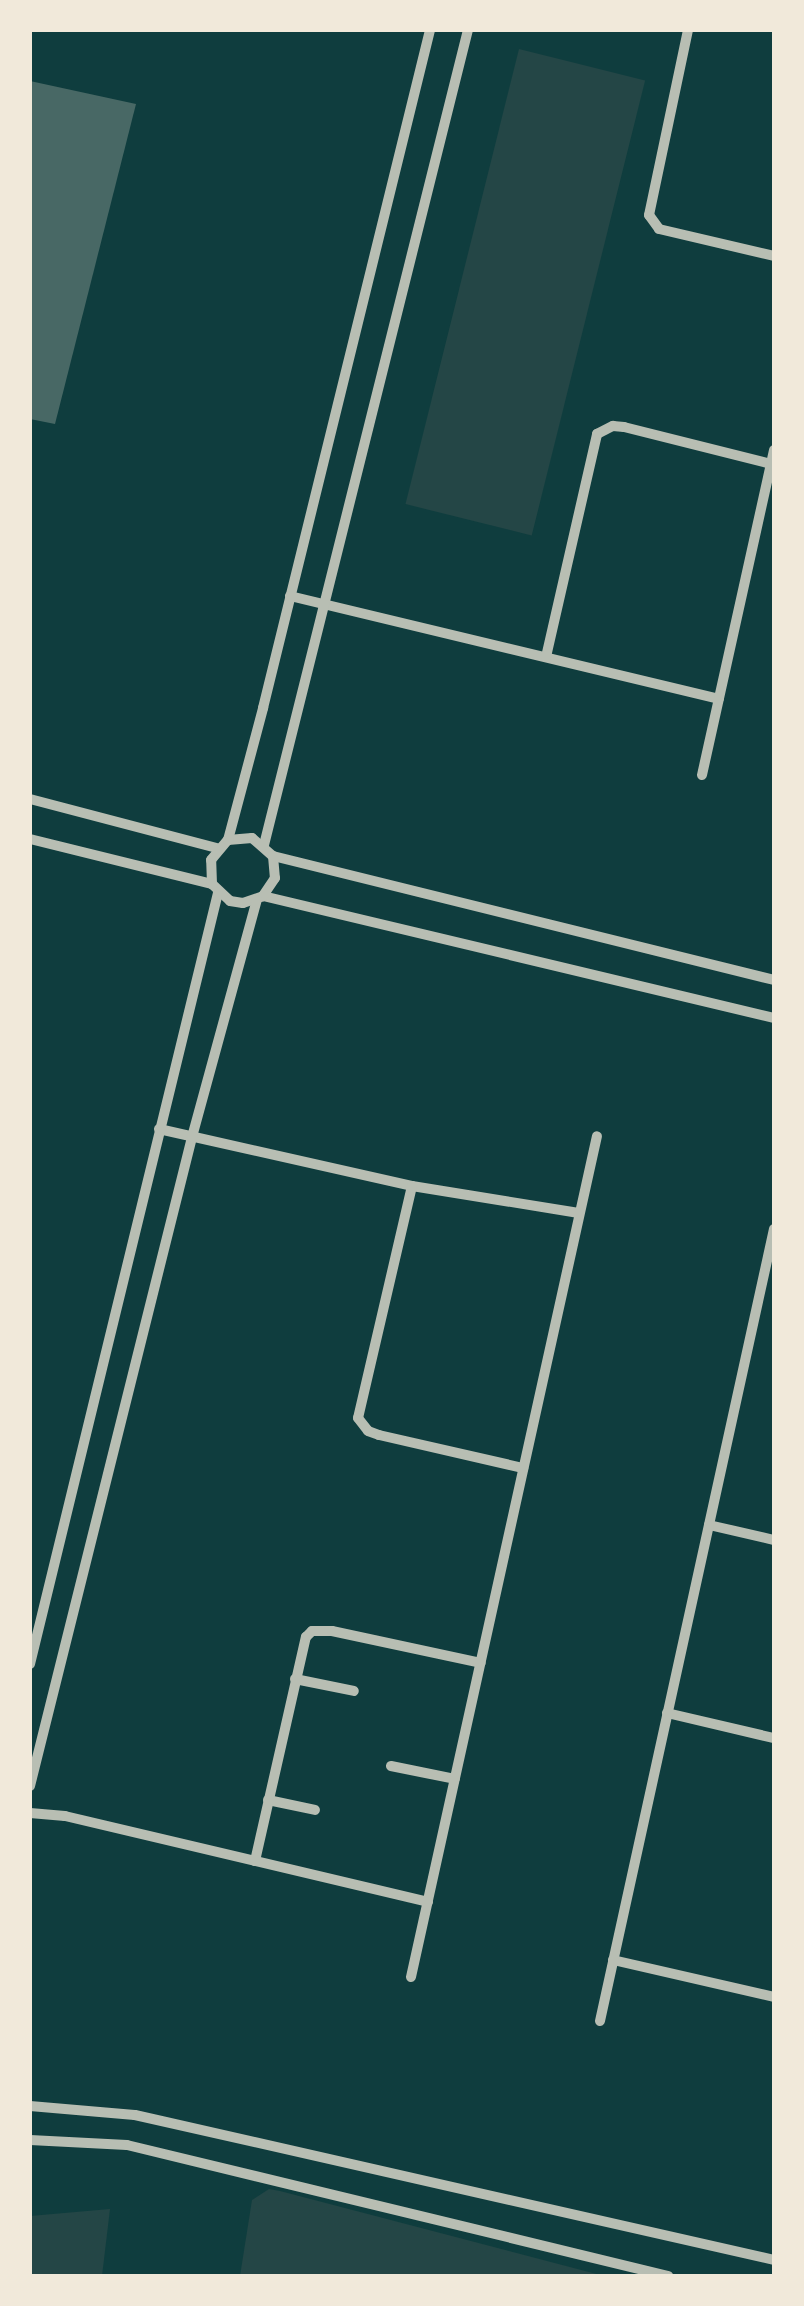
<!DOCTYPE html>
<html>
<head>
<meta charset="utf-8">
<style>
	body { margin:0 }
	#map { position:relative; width:804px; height:2306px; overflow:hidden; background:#0f3d3e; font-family:Poppins,sans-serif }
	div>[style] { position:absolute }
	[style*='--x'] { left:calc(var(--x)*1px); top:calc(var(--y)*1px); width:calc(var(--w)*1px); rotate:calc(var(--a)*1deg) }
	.green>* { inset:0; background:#244646; transform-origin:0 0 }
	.building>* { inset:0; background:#486865 }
	.minor>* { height:10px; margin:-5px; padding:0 5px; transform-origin:5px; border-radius:5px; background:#b8beb3 }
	span { translate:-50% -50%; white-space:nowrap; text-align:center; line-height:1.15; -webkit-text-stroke:10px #f1e9da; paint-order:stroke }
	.frame { position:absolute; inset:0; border:32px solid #f1e9da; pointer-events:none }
</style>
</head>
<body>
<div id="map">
	<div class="green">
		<div style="left:519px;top:49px;width:130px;height:469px;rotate:14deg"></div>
		<div style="clip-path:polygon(269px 2189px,280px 2191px,604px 2276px,240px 2276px,252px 2200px)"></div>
		<div style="clip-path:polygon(110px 2209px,102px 2276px,30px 2276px,30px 2216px)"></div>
	</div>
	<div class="building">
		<div style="clip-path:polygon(30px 81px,136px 104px,55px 424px,30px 419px)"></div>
	</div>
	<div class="minor">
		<div style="--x:688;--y:30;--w:189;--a:101.9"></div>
		<div style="--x:649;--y:215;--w:17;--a:54"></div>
		<div style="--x:659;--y:229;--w:118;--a:13.2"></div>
		<div style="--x:290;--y:596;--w:441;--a:13.5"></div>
		<div style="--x:546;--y:657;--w:229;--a:-77.1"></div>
		<div style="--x:597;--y:434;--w:18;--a:-27"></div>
		<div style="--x:613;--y:426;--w:11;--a:5"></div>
		<div style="--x:624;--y:427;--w:152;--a:14.1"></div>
		<div style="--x:702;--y:775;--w:333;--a:-77.5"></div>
		<div style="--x:30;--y:799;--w:193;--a:14.7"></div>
		<div style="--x:30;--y:839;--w:187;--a:13.9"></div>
		<div style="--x:212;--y:884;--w:25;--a:43"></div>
		<div style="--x:230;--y:901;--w:13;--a:9"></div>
		<div style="--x:243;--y:903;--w:21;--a:-19"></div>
		<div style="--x:263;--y:896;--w:525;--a:13.43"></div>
		<div style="--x:228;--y:840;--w:24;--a:-5"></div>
		<div style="--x:252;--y:838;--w:28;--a:41"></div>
		<div style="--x:273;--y:856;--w:22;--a:85"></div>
		<div style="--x:275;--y:878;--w:22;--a:124"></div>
		<div style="--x:264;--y:845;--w:840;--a:-75.95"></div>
		<div style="--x:273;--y:856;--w:516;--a:13.9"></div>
		<div style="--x:212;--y:884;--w:24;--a:-92"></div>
		<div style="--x:211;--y:860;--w:26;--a:-50"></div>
		<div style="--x:228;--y:840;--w:137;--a:-75.1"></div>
		<div style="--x:263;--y:708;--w:698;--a:-76.16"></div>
		<div style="--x:159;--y:1129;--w:259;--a:12.7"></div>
		<div style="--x:412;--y:1186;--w:169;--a:9.2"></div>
		<div style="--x:412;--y:1186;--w:238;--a:103.1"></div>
		<div style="--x:358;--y:1418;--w:16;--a:52"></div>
		<div style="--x:368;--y:1431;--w:12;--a:20"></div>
		<div style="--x:379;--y:1435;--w:148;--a:12.9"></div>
		<div style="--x:709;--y:1525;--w:67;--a:13"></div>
		<div style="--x:30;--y:1664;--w:794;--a:-76.3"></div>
		<div style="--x:295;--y:1679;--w:60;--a:11.5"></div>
		<div style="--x:667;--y:1713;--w:110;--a:13.2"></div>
		<div style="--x:391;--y:1766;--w:65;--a:11.5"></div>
		<div style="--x:30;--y:1786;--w:669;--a:-75.98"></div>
		<div style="--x:192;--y:1137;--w:246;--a:-74.7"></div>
		<div style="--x:268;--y:1800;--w:48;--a:12"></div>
		<div style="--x:30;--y:1813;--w:35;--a:5"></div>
		<div style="--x:65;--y:1816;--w:373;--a:13.3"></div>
		<div style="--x:255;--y:1861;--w:230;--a:-77.2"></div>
		<div style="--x:306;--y:1637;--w:8;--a:-45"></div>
		<div style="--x:312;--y:1631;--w:20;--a:0"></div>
		<div style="--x:332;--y:1631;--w:152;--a:12.1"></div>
		<div style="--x:613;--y:1960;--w:165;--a:12.9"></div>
		<div style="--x:411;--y:1977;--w:861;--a:-77.53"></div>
		<div style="--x:600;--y:2021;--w:811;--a:-77.61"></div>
		<div style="--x:30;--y:2106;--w:105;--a:4.9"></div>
		<div style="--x:135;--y:2115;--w:655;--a:12.78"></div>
		<div style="--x:30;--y:2140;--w:97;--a:3"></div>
		<div style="--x:127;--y:2145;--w:557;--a:13.61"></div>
	</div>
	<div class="frame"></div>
</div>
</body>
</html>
